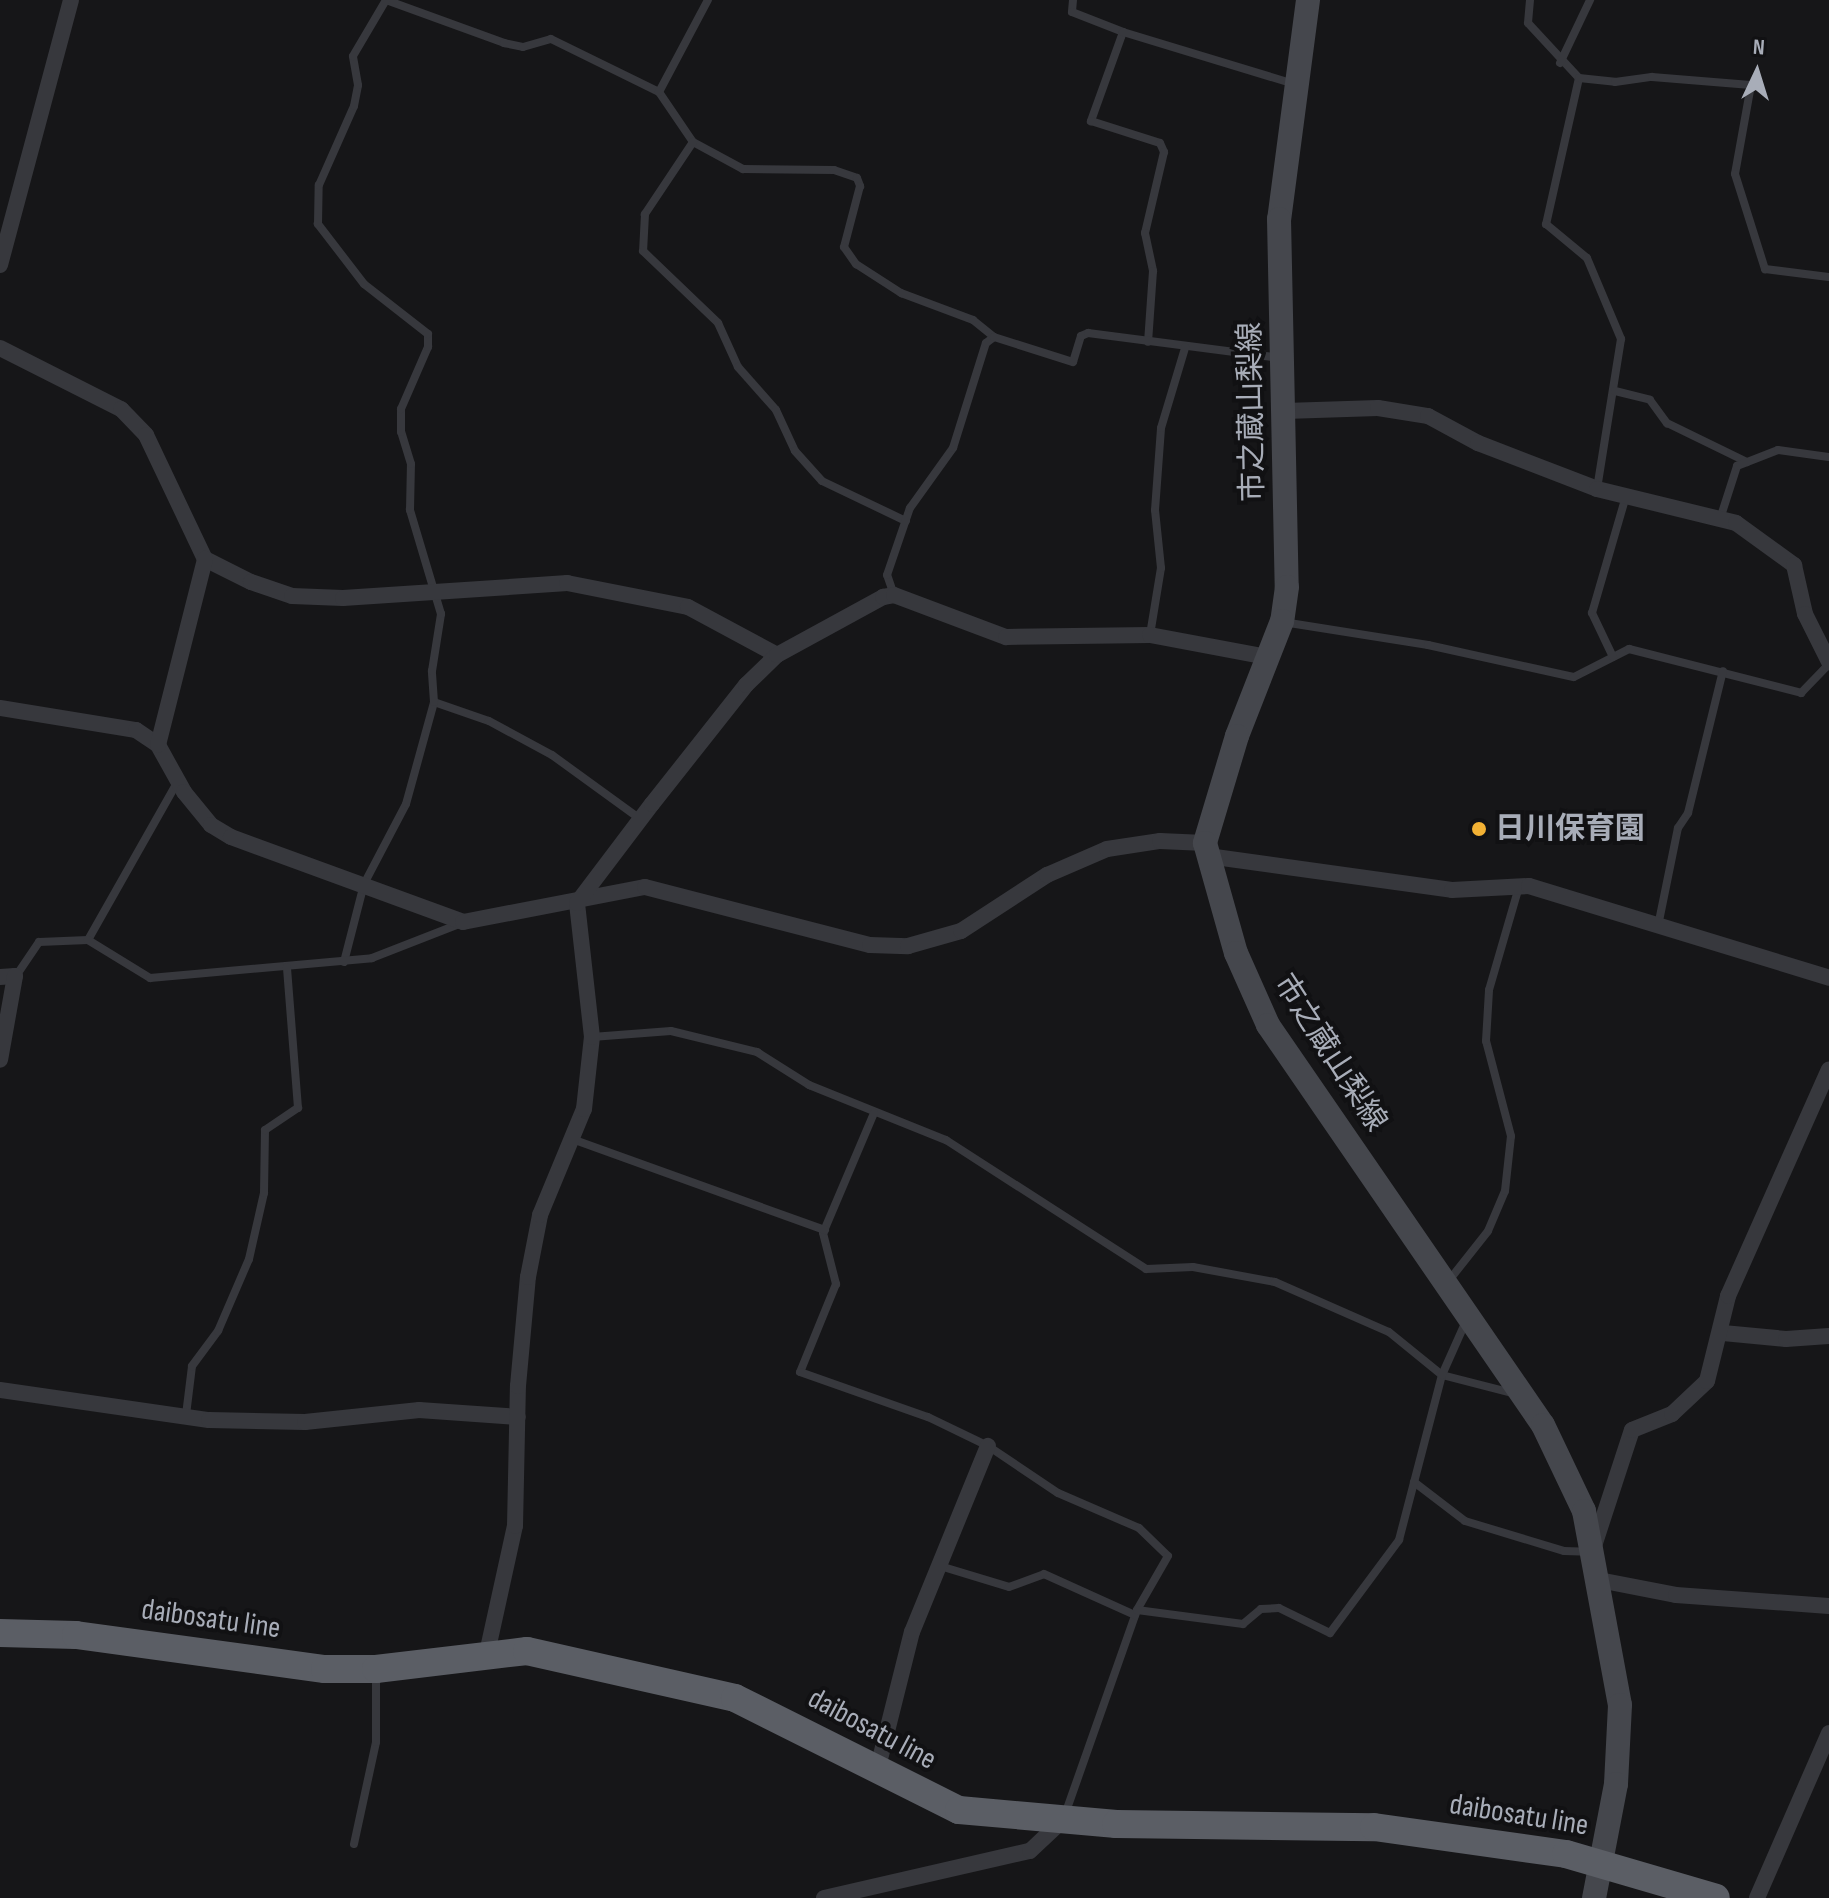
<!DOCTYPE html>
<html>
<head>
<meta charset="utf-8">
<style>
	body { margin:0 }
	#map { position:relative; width:1829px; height:1898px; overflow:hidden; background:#161618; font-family:"Sofia Sans Condensed","Noto Sans JP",sans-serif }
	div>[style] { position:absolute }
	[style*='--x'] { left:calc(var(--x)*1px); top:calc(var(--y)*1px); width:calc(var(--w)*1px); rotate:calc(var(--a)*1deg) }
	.service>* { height:8px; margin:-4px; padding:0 4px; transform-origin:4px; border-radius:4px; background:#37383d }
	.minor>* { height:16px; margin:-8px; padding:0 8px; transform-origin:8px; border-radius:8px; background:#37383d }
	.secondary>* { height:24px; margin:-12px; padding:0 12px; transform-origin:12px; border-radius:12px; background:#45474d }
	.trunk>* { height:28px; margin:-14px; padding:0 14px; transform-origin:14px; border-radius:14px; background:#5b5e65 }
	.dots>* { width:22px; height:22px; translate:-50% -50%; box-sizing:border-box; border:4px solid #111113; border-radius:50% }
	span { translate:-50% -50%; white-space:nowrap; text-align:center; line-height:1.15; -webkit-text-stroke:8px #111113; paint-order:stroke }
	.street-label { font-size:30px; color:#a8adb8 }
	.poi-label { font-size:30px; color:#a8adb8; font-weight:700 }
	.left { translate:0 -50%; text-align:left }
	.north { position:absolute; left:1717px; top:32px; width:80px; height:80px; -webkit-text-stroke:6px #111113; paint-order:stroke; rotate:4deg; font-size:22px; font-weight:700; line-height:32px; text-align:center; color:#a8adb8 }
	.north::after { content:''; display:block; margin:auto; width:28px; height:36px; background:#a8adb8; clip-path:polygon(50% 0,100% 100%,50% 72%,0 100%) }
</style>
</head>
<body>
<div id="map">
	<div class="service">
		<div style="--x:386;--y:0;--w:126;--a:20"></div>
		<div style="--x:504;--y:43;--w:19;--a:12"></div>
		<div style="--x:523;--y:47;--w:29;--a:-16"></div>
		<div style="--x:551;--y:39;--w:120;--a:26.1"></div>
		<div style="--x:659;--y:92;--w:60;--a:55.8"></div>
		<div style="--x:693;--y:142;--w:57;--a:28.4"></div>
		<div style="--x:743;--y:169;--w:91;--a:0.6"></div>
		<div style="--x:834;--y:170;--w:24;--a:19"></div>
		<div style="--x:857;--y:178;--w:9;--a:69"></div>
		<div style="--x:860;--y:186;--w:63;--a:104.7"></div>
		<div style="--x:844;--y:247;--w:21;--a:55"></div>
		<div style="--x:856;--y:264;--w:54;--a:32.8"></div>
		<div style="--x:901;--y:293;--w:77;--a:20.6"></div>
		<div style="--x:973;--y:320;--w:27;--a:39"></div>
		<div style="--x:1073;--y:0;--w:12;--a:95"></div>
		<div style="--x:1072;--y:12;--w:55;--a:21.4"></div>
		<div style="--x:1123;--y:32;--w:95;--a:109.8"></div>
		<div style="--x:1091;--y:121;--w:72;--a:17.7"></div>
		<div style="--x:1160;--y:143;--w:10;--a:66"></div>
		<div style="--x:1164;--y:152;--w:83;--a:103.2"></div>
		<div style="--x:1145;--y:233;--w:39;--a:78"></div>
		<div style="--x:1153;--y:271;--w:71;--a:94"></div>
		<div style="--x:1530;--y:0;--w:23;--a:95"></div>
		<div style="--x:1528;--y:23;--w:75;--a:47.2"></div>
		<div style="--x:1579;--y:78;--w:150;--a:102.7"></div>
		<div style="--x:1546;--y:224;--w:53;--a:39.7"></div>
		<div style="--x:1587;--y:258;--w:88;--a:67.2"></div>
		<div style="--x:1621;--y:339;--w:152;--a:99.1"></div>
		<div style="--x:1123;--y:32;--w:179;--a:16.9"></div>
		<div style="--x:1560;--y:63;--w:70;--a:-64.5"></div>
		<div style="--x:1579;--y:78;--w:36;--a:6"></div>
		<div style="--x:1615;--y:82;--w:37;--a:-8"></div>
		<div style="--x:1652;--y:77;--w:99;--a:4.6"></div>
		<div style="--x:1751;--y:85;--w:90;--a:100.2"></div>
		<div style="--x:1735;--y:174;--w:100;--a:72.5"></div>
		<div style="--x:1765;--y:269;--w:64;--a:7.1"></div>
		<div style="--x:659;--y:92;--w:104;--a:-62"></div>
		<div style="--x:693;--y:142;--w:87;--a:123.7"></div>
		<div style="--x:645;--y:214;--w:37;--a:93"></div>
		<div style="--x:643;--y:251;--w:104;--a:43.8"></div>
		<div style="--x:718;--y:323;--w:48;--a:65.6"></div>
		<div style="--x:738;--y:367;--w:57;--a:48.5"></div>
		<div style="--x:776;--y:410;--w:45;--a:65.1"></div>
		<div style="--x:795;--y:451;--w:40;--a:48"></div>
		<div style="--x:822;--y:481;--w:93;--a:25.5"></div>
		<div style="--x:1615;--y:391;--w:36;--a:14"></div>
		<div style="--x:1650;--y:400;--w:29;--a:54"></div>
		<div style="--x:1667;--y:423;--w:89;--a:26"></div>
		<div style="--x:1720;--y:519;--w:56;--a:-72.2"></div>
		<div style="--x:1737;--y:466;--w:44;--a:-21.3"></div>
		<div style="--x:1778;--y:450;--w:51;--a:7.8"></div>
		<div style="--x:894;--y:595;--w:21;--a:-109"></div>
		<div style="--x:887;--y:575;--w:71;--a:-71.1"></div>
		<div style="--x:910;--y:508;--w:74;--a:-54.4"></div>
		<div style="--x:953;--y:448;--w:110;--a:-72.6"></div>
		<div style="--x:986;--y:343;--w:10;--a:-37"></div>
		<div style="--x:994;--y:337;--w:83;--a:17.6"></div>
		<div style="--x:1073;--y:362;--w:27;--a:-73"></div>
		<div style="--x:1081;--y:336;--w:8;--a:-23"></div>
		<div style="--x:1088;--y:333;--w:194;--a:7.4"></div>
		<div style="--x:1283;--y:622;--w:147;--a:9"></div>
		<div style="--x:1428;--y:645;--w:149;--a:12.4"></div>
		<div style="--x:1574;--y:677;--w:62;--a:-27"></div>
		<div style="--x:1629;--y:649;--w:178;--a:14.3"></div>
		<div style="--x:1801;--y:693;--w:40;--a:-46"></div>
		<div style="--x:1150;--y:635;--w:68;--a:-80.7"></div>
		<div style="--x:1161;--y:568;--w:58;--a:-95.9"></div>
		<div style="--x:1155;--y:510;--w:82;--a:-85.8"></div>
		<div style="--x:1161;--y:428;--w:84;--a:-73.3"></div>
		<div style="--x:1613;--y:657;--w:49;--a:-115.5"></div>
		<div style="--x:1592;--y:613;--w:122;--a:-73.8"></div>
		<div style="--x:434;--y:702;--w:58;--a:19.1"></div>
		<div style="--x:489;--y:721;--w:72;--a:28.4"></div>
		<div style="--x:552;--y:755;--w:109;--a:36"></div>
		<div style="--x:1658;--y:926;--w:100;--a:-78.5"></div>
		<div style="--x:1678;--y:828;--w:18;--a:-56"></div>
		<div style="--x:1688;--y:813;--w:146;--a:-76.2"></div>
		<div style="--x:88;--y:940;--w:183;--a:-60.5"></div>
		<div style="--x:344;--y:962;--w:81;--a:-75.6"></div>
		<div style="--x:364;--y:884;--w:90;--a:-62.3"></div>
		<div style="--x:406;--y:804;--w:106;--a:-74.6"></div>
		<div style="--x:434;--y:702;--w:31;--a:-94"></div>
		<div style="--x:432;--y:671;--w:58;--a:-81"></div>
		<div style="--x:441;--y:614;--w:109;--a:-106.6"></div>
		<div style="--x:410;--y:510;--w:46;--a:-88.8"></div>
		<div style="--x:411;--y:464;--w:34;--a:-107"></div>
		<div style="--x:401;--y:432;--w:23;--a:-90"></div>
		<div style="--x:401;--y:409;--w:68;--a:-66.5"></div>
		<div style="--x:428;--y:347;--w:13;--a:-90"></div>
		<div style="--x:428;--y:334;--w:81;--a:-142"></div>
		<div style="--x:364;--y:284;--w:76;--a:-127.5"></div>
		<div style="--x:318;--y:224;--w:39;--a:-89"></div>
		<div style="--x:319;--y:185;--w:86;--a:-66.1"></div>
		<div style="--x:354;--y:106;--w:21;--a:-79"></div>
		<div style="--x:358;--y:85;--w:29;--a:-100"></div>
		<div style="--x:353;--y:56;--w:65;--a:-59.5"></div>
		<div style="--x:16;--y:976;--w:41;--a:-55.9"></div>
		<div style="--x:39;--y:942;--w:49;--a:-2.3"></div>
		<div style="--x:88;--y:940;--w:73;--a:31.5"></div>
		<div style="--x:150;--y:978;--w:223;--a:-5.1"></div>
		<div style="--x:372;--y:958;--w:97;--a:-21.3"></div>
		<div style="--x:592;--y:1037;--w:79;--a:-4.3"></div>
		<div style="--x:671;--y:1031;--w:89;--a:13.7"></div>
		<div style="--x:757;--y:1052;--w:62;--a:32.4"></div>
		<div style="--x:809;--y:1085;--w:148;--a:21.9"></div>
		<div style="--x:946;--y:1140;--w:238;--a:32.8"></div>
		<div style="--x:1146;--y:1269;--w:47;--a:-2.4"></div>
		<div style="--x:1193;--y:1267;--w:83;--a:10.4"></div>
		<div style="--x:1275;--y:1282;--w:124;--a:23.7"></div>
		<div style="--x:1389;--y:1332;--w:68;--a:39.1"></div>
		<div style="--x:1442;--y:1375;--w:76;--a:14.4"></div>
		<div style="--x:874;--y:1113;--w:130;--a:113"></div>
		<div style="--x:823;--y:1233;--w:53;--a:75.7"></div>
		<div style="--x:836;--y:1284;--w:95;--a:112.2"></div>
		<div style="--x:800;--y:1372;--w:136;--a:19.4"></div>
		<div style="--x:928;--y:1417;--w:67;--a:25.8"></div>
		<div style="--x:988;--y:1446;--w:84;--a:33.9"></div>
		<div style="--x:1058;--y:1493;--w:88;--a:23.4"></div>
		<div style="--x:1139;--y:1528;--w:40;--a:44"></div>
		<div style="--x:1168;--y:1556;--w:62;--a:119.9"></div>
		<div style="--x:1137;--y:1610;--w:217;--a:109.4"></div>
		<div style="--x:572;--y:1139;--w:269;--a:19.8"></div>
		<div style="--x:1447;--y:1283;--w:66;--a:-51.7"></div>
		<div style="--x:1488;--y:1231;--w:43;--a:-67"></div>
		<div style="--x:1505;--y:1191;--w:55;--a:-83.8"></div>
		<div style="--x:1511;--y:1136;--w:98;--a:-104.7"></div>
		<div style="--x:1486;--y:1041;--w:51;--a:-86.6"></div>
		<div style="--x:1489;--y:990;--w:107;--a:-73.8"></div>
		<div style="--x:186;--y:1415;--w:49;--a:-83"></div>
		<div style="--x:192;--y:1366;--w:44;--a:-53.4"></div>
		<div style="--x:218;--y:1331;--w:78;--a:-66.7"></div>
		<div style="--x:249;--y:1259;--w:68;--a:-77.2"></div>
		<div style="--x:264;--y:1193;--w:63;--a:-89.1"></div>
		<div style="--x:265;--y:1130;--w:40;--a:-34"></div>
		<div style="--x:298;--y:1108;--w:141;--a:-94.5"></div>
		<div style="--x:1414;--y:1482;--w:64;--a:37.4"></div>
		<div style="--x:1465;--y:1521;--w:103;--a:16.9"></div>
		<div style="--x:1564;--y:1551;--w:24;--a:2"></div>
		<div style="--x:940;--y:1566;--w:72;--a:16.9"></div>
		<div style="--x:1009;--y:1587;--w:37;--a:-20"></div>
		<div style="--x:1044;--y:1574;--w:100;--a:24.3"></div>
		<div style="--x:1137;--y:1610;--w:107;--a:7.5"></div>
		<div style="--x:1243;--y:1624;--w:23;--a:-40"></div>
		<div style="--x:1261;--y:1609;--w:18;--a:-3"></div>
		<div style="--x:1279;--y:1608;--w:57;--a:26.1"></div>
		<div style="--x:1330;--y:1633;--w:116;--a:-53.4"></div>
		<div style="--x:1399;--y:1540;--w:171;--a:-75.4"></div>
		<div style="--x:1442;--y:1375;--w:59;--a:-66"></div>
		<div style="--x:354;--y:1844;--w:104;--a:-77.8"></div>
		<div style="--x:376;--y:1742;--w:68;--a:-90"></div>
	</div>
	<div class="minor">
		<div style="--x:0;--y:265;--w:274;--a:-75"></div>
		<div style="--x:0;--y:348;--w:136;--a:26.8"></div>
		<div style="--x:121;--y:409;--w:36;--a:46"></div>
		<div style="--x:146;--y:435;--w:137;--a:64.6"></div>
		<div style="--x:205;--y:559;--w:51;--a:26.6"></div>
		<div style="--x:251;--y:582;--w:43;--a:18.9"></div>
		<div style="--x:292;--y:596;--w:51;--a:2.2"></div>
		<div style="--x:343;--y:598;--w:225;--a:-3.8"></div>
		<div style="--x:567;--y:583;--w:123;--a:11.2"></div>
		<div style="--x:688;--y:607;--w:101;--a:28.3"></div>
		<div style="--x:1285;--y:411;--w:93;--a:-1.8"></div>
		<div style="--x:1378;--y:408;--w:51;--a:9.1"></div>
		<div style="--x:1428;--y:416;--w:57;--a:28.4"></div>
		<div style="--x:1478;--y:443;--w:128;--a:21.1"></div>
		<div style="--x:1597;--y:489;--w:143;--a:13.7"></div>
		<div style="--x:1736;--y:523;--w:72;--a:35.9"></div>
		<div style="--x:1794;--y:565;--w:50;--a:77.3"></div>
		<div style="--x:1805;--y:614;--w:54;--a:63.4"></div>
		<div style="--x:0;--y:708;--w:138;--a:9.2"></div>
		<div style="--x:136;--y:730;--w:27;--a:34"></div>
		<div style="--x:158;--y:745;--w:54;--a:61"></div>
		<div style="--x:184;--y:792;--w:43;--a:50.7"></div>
		<div style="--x:211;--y:825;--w:23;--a:31"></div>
		<div style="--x:231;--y:837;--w:247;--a:20.1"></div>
		<div style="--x:463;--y:922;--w:185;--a:-10.9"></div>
		<div style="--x:645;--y:887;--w:232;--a:14.5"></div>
		<div style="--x:870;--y:945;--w:38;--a:2"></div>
		<div style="--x:908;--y:946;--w:55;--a:-15.8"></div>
		<div style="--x:961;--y:931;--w:103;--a:-33.1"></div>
		<div style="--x:1047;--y:875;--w:65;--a:-23.4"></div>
		<div style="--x:1107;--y:849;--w:54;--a:-8.6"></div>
		<div style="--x:1160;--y:841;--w:45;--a:2.5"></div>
		<div style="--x:158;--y:745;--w:192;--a:-75.8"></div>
		<div style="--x:1208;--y:856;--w:246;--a:7.9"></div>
		<div style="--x:1452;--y:890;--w:77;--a:-3"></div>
		<div style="--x:1529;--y:886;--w:314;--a:17"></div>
		<div style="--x:0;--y:977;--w:15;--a:-4"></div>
		<div style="--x:15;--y:976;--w:85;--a:100.1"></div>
		<div style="--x:1723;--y:1333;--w:63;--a:5.4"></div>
		<div style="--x:1786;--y:1339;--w:43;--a:-4"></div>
		<div style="--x:0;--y:1390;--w:211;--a:8.2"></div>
		<div style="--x:209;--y:1420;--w:96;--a:1.2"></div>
		<div style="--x:305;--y:1422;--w:115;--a:-6"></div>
		<div style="--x:419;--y:1410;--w:99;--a:4"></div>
		<div style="--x:1594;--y:1546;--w:122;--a:-71.9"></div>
		<div style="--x:1632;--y:1430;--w:43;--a:-21.8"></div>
		<div style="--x:1672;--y:1414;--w:48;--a:-43.3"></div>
		<div style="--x:1707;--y:1381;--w:88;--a:-76.1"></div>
		<div style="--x:1728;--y:1296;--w:248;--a:-66"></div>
		<div style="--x:1599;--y:1580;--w:78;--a:11"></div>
		<div style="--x:1676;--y:1595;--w:153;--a:4.1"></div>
		<div style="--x:487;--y:1653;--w:130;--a:-77.6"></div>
		<div style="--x:515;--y:1526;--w:140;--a:-88.8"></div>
		<div style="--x:518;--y:1386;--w:109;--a:-84.8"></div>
		<div style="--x:528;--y:1277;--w:63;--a:-79"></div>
		<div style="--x:540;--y:1215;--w:115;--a:-67.5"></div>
		<div style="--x:584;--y:1109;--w:72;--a:-83.7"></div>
		<div style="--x:592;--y:1037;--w:135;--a:-96.4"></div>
		<div style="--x:577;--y:903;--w:124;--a:-52.9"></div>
		<div style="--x:652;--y:804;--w:152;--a:-51.7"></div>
		<div style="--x:746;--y:685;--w:43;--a:-44.1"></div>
		<div style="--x:777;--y:655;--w:121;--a:-28.7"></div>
		<div style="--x:883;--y:597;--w:11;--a:-10"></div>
		<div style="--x:894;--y:595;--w:120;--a:20.6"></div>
		<div style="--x:1006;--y:637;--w:144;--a:-0.8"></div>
		<div style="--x:1150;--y:635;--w:120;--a:10.6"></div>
		<div style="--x:877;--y:1771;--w:143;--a:-75.9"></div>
		<div style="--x:912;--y:1632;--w:201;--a:-67.8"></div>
		<div style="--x:824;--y:1898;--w:211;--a:-12.9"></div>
		<div style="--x:1030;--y:1851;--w:45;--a:-43.2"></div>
		<div style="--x:1757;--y:1898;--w:180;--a:-66.4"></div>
	</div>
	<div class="secondary">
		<div style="--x:1308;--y:0;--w:221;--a:97.5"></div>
		<div style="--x:1279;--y:219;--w:368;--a:88.8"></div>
		<div style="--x:1287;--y:587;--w:34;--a:98"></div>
		<div style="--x:1282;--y:621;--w:123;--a:111.4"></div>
		<div style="--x:1237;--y:736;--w:112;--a:106.7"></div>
		<div style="--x:1205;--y:843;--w:114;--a:74.3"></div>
		<div style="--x:1236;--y:953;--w:79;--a:66"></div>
		<div style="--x:1268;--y:1025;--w:485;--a:55.5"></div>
		<div style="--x:1543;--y:1425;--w:95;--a:64.5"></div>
		<div style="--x:1584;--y:1511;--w:197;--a:79.5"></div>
		<div style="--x:1620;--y:1705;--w:79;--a:92.9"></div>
		<div style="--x:1616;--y:1784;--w:116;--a:100.9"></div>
	</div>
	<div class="trunk">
		<div style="--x:0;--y:1633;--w:76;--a:1.5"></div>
		<div style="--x:76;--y:1635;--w:251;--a:7.8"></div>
		<div style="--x:325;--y:1669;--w:51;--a:0"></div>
		<div style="--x:376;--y:1669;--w:152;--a:-6.8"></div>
		<div style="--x:527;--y:1651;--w:213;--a:12.7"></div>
		<div style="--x:735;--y:1698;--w:250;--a:26.6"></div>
		<div style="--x:959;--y:1810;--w:158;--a:5.1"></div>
		<div style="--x:1116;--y:1824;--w:258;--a:0.7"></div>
		<div style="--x:1374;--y:1827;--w:194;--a:8"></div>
		<div style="--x:1566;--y:1854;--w:156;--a:16.3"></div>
	</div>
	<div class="dots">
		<div style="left:1479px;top:829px;background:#f2b134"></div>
	</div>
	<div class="street-label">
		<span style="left:1252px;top:412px;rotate:-91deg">市之蔵山梨線</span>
		<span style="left:1330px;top:1053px;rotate:57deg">市之蔵山梨線</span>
		<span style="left:211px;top:1619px;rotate:8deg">daibosatu line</span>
		<span style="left:872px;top:1729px;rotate:28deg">daibosatu line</span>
		<span style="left:1519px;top:1815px;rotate:9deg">daibosatu line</span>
	</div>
	<div class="poi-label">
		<span class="left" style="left:1495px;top:829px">日川保育園</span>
	</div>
	<div class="north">N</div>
</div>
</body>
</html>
